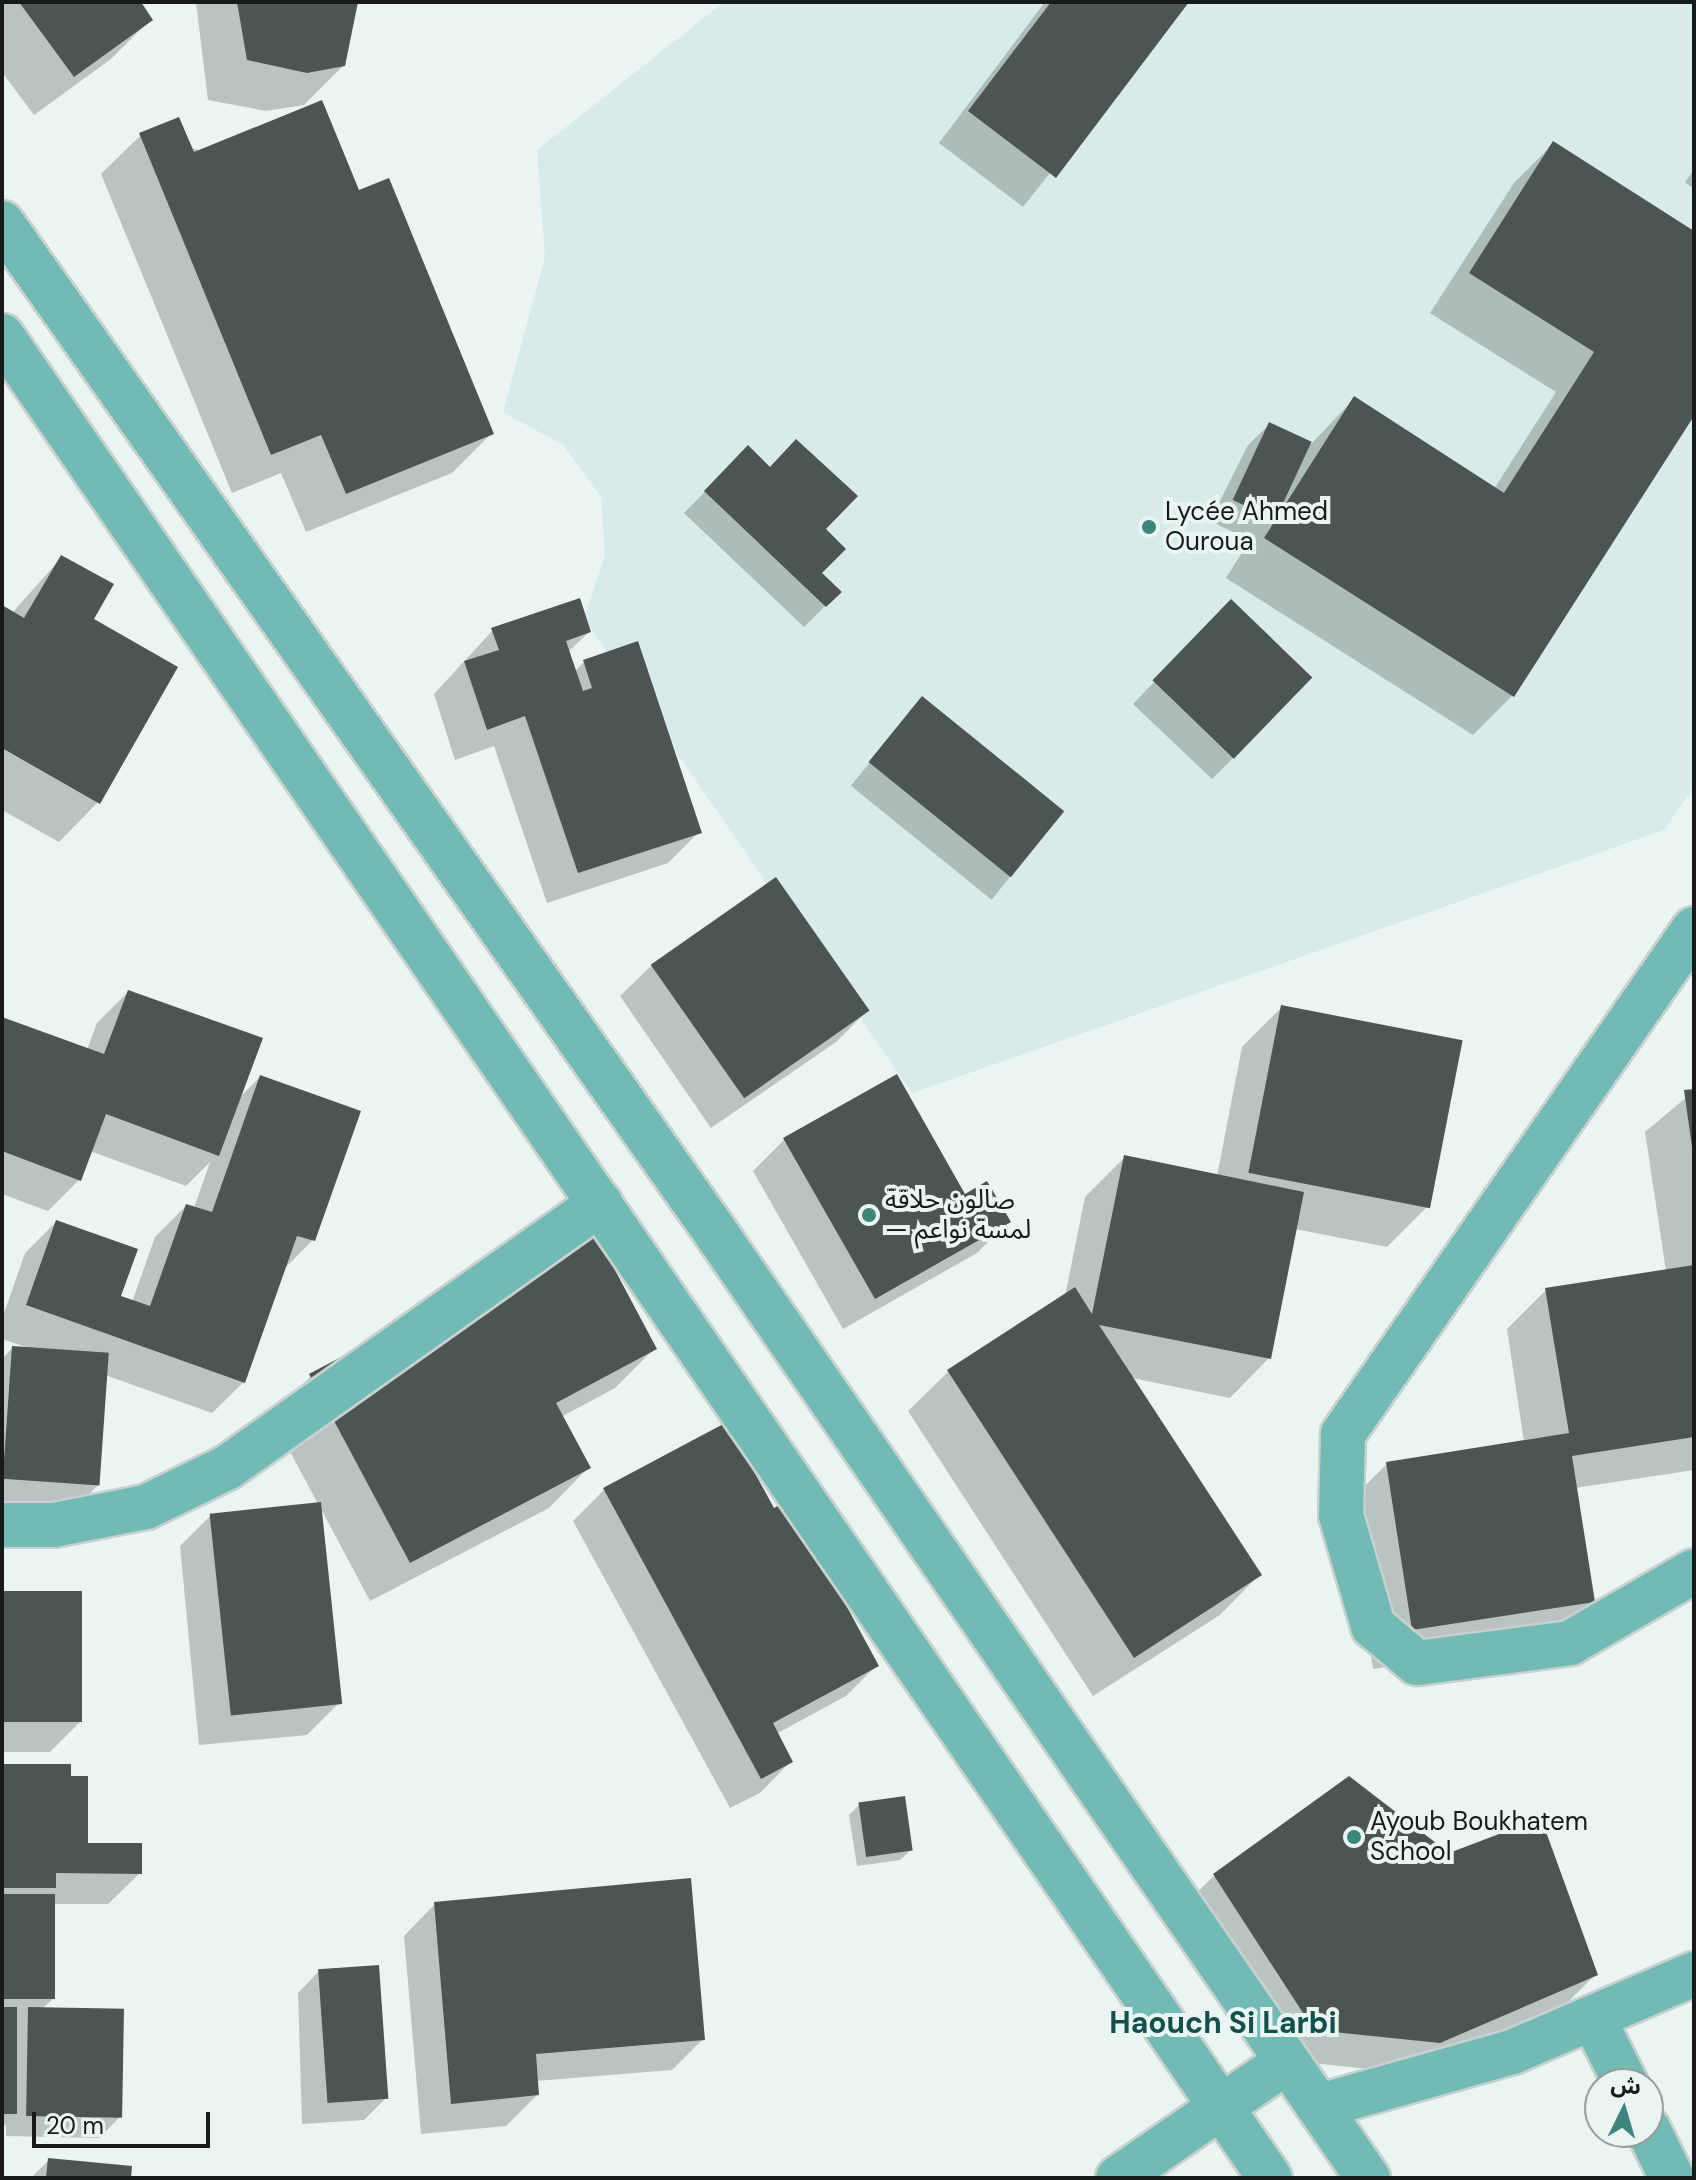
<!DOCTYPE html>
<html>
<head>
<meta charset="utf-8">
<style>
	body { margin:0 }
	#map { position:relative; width:1696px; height:2180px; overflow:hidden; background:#eaf4f3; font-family:"DM Sans","Noto Sans Arabic",sans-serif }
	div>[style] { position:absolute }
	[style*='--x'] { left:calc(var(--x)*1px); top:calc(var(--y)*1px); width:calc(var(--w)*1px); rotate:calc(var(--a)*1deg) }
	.built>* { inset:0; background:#d7ebe8 }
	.shadow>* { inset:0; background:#0003; transform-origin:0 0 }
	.building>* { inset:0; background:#4d5554; transform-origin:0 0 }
	.roads { filter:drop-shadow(2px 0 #c8d1d0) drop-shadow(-2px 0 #c8d1d0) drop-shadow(0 2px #c8d1d0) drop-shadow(0 -2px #c8d1d0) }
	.minor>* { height:44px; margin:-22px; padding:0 22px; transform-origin:22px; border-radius:22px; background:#72bbb4 }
	.tertiary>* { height:44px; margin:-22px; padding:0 22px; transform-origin:22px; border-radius:22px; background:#72bbb4 }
	.dots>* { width:22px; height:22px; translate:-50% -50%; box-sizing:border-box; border:4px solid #eaf4f3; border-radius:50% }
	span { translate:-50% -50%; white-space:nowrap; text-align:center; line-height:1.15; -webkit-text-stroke:8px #eaf4f3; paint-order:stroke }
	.poi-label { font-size:26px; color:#171a1a }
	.left { translate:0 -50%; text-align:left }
	.quarter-label { font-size:30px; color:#14504b; font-weight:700 }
	.frame { position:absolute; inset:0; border:4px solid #171a1a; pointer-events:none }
	.north { position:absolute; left:1584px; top:2068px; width:80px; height:80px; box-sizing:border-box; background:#eaf4f3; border:2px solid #969d9c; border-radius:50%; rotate:5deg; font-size:22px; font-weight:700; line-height:32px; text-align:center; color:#171a1a }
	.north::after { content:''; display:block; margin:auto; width:28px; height:36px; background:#3e857e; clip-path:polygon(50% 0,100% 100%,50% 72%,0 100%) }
	.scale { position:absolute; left:32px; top:2112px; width:178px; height:36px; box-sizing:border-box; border:4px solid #171a1a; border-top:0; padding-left:10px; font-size:24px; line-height:28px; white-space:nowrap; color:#171a1a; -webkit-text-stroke:6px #eaf4f3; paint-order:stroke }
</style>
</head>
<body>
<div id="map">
	<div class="built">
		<div style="clip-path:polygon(724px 2px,1694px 2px,1694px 787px,1664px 830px,912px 1093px,584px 619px,605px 556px,601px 497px,563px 445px,503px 412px,545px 257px,537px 150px)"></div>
	</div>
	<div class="shadow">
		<div style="clip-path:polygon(2px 2px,138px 2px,151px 19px,111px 59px,34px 115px,2px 72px)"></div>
		<div style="clip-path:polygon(196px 2px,356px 2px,344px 65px,304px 105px,266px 111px,208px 100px)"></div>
		<div style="clip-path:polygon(1045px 2px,1186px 2px,1023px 207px,939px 143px)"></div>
		<div style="clip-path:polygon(141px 135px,358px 192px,492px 433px,452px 473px,306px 532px,281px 473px,232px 493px,101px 174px)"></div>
		<div style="clip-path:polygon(1553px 144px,1694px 233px,1694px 412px,1512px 696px,1473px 735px,1226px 578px,1250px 540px,1210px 521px,1248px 445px,1270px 424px,1311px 444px,1354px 399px,1494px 489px,1556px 392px,1430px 313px,1514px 183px)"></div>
		<div style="clip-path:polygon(1694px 170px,1694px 189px,1685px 182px)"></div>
		<div style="clip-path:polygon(748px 448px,823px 529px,819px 573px,839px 592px,804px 627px,684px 513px)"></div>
		<div style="clip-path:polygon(61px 558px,91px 620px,98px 802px,59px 842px,2px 810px,2px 607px,12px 613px)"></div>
		<div style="clip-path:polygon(1210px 623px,1233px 758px,1212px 779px,1133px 704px)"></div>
		<div style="clip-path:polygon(493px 630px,589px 632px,568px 652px,574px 672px,584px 662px,699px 832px,668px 863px,547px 903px,494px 746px,455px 760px,434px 694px)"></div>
		<div style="left:922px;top:698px;width:181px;height:113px;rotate:39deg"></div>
		<div style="clip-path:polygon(652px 965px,867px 1011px,836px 1042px,711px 1128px,620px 996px)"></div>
		<div style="clip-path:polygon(128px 992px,238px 1099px,260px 1077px,359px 1112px,313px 1240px,283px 1270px,244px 1382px,212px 1413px,105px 1375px,98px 1485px,77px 1506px,2px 1501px,2px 1359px,12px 1348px,29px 1348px,2px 1339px,2px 1319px,25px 1253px,56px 1222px,118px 1297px,132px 1302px,155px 1237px,186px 1206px,194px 1208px,210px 1162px,186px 1186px,90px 1151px,80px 1179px,48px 1211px,2px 1194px,2px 1019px,87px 1050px,97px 1023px)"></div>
		<div style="clip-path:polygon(1282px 1007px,1427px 1207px,1387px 1247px,1295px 1229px,1269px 1358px,1230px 1398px,1132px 1378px,1259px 1575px,1220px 1615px,1093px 1696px,908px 1411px,948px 1372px,1065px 1296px,1085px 1197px,1125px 1157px,1217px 1176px,1242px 1047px)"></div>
		<div style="clip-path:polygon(1694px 1091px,1694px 1470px,1575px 1488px,1593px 1601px,1553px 1641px,1373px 1669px,1347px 1503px,1387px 1464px,1524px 1442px,1507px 1329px,1546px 1290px,1666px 1271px,1645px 1132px)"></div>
		<div style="clip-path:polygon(784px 1140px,965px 1196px,1008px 1222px,977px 1253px,843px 1329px,753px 1171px)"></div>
		<div style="clip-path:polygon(655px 1348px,615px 1388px,561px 1417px,588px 1468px,549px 1508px,370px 1601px,319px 1505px,338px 1704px,307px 1735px,199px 1745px,180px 1546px,211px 1515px,318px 1504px,271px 1416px,311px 1376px)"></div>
		<div style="clip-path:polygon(726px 1425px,773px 1511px,877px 1665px,846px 1696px,776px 1734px,791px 1761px,760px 1793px,730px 1808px,573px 1521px,604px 1490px)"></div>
		<div style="clip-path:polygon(2px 1593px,81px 1721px,50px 1752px,2px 1752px)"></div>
		<div style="clip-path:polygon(2px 1766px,69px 1778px,86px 1845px,140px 1873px,108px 1904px,53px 1904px,53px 1999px,42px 2009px,121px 2116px,99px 2138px,6px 2136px,6px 2124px,2px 2128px)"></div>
		<div style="clip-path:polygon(859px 1805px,911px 1850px,900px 1860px,857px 1866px,849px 1815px)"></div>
		<div style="clip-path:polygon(1448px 1855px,1596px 1974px,1565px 2005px,1407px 2073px,1283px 2060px,1183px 1906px,1215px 1875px)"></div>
		<div style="clip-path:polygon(435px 1904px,703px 2039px,672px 2070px,536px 2081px,537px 2095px,506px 2126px,421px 2134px,404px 1936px)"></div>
		<div style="clip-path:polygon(319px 1971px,386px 2098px,364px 2120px,302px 2124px,298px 1993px)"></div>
		<div style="clip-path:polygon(49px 2160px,129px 2178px,31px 2178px)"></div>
	</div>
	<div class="building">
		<div style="clip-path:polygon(19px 2px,141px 2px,153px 20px,74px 77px)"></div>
		<div style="clip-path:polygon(237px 2px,358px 2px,345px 66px,307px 73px,247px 60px)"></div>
		<div style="clip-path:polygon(1051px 2px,1189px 2px,1056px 178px,968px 111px)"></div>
		<div style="clip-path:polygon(322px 100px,359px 190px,389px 178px,494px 434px,346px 494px,321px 435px,271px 455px,139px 133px,179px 117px,194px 152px)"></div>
		<div style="clip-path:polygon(1553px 141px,1694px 231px,1694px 416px,1514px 697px,1264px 538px,1354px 396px,1504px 493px,1594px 352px,1469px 273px)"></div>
		<div style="left:1269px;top:422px;width:47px;height:86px;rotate:25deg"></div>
		<div style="clip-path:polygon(796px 439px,858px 496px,826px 529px,846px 549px,822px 573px,842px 592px,826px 607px,704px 491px,748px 445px,770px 467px)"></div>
		<div style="clip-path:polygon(61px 555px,114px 584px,94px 619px,178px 667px,100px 804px,2px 748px,2px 605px,24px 618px)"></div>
		<div style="clip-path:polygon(580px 598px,591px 632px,566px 641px,583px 691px,592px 688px,583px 660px,638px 641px,702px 833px,578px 873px,525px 716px,487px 730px,464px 661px,499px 650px,491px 628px)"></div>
		<div style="left:1231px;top:599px;width:113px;height:113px;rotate:44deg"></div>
		<div style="left:922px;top:696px;width:183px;height:85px;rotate:39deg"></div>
		<div style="left:776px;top:877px;width:163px;height:153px;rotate:55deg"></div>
		<div style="clip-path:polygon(128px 990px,263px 1038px,219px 1156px,106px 1114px,81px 1181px,2px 1151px,2px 1017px,104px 1054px)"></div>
		<div style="left:1281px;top:1005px;width:185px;height:171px;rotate:11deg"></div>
		<div style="clip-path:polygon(897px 1074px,965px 1194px,987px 1181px,1011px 1222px,875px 1299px,783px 1138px)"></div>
		<div style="clip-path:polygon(260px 1075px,361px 1111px,315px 1241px,297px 1236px,245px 1383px,26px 1305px,56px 1220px,138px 1249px,121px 1296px,150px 1306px,186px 1204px,212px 1212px)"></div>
		<div style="clip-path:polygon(1694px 1089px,1694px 1147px,1692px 1147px,1684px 1090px)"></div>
		<div style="clip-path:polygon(1124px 1155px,1304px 1192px,1271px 1359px,1099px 1325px,1262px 1575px,1134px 1658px,947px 1370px,1075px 1287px,1092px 1314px)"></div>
		<div style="clip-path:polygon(591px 1225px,657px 1349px,556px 1403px,591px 1468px,410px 1563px,309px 1374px)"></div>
		<div style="clip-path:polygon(1694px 1265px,1694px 1437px,1572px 1456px,1595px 1602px,1412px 1630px,1386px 1462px,1569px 1433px,1545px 1288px)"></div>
		<div style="left:12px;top:1346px;width:97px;height:133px;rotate:4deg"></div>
		<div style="clip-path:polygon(727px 1422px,774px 1508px,789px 1500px,879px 1666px,773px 1723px,793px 1762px,761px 1779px,603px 1488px)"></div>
		<div style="left:321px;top:1502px;width:203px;height:112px;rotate:84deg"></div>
		<div style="left:2px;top:1591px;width:80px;height:131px"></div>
		<div style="clip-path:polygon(2px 1764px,71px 1764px,71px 1776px,88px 1776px,88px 1843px,142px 1843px,142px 1874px,56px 1873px,56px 1888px,2px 1888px)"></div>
		<div style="clip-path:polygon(1349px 1776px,1449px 1853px,1541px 1818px,1598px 1975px,1440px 2043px,1314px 2030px,1213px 1874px)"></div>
		<div style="left:905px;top:1796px;width:55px;height:47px;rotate:82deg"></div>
		<div style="clip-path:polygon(691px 1878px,705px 2040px,536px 2054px,539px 2095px,451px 2104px,434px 1902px)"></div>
		<div style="left:2px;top:1894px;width:53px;height:105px"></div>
		<div style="left:379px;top:1965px;width:134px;height:61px;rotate:86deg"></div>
		<div style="left:2px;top:2007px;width:15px;height:107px"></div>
		<div style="left:28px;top:2007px;width:96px;height:109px;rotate:1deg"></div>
		<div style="clip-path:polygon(48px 2158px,132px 2166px,131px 2178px,46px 2178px)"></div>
	</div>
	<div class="roads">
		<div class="minor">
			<div style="--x:1694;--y:929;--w:615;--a:124.8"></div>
			<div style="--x:1343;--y:1434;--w:81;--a:91.4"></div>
			<div style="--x:1341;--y:1515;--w:116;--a:73.9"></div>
			<div style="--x:1373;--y:1626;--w:57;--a:40.1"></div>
			<div style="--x:1417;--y:1663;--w:154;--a:-7.4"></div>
			<div style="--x:1570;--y:1643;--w:143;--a:-30.1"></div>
			<div style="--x:2;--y:1525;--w:52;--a:0"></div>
			<div style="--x:54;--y:1525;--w:94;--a:-11.1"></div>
			<div style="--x:146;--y:1507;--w:91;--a:-26"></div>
			<div style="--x:228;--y:1467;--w:456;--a:-35.3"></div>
			<div style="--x:1593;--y:2018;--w:74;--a:63.4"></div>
			<div style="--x:1320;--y:2106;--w:199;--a:-15.7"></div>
			<div style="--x:1512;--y:2052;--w:198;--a:-23.2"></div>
			<div style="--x:1648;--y:2129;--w:55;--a:63.9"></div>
			<div style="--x:1118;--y:2178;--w:203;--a:-34.6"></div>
		</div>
		<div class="tertiary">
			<div style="--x:2;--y:223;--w:1221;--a:54.74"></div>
			<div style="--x:707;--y:1220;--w:1164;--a:55.4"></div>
			<div style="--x:2;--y:336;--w:2236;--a:55.46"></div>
		</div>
	</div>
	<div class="dots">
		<div style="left:1149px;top:527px;background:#3e857e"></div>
		<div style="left:869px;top:1215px;background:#3e857e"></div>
		<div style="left:1354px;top:1837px;background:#3e857e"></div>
	</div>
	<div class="poi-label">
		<span class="left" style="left:1165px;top:527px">Lycée Ahmed<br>Ouroua</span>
		<span class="left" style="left:885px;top:1215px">صالون حلاقة<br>— لمسة نواعم</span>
		<span class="left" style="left:1370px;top:1837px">Ayoub Boukhatem<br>School</span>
	</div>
	<div class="quarter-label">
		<span style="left:1223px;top:2023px">Haouch Si Larbi</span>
	</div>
	<div class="frame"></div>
	<div class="north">ش</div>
	<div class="scale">20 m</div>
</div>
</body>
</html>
